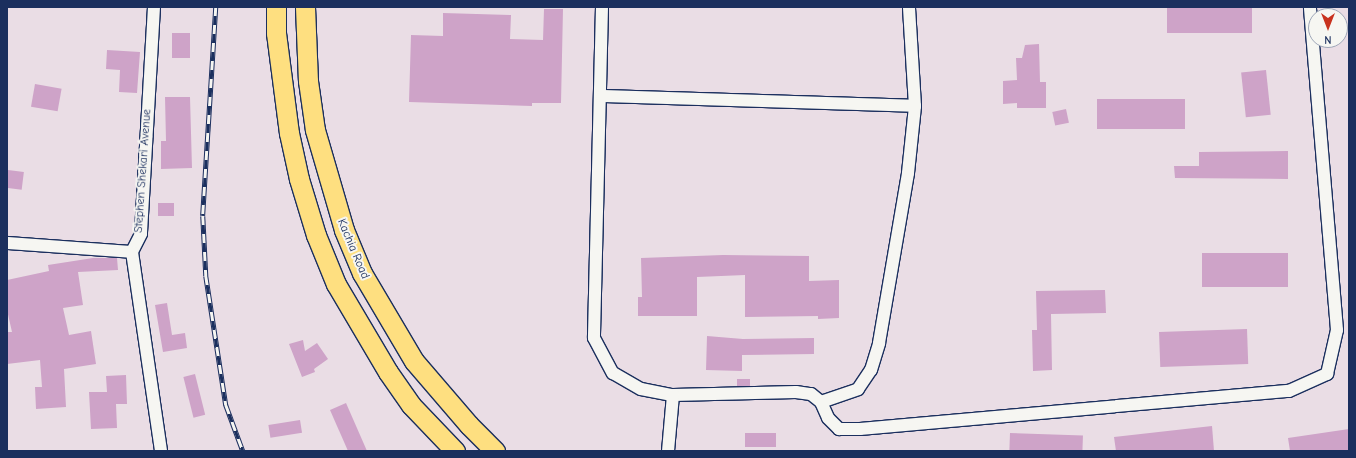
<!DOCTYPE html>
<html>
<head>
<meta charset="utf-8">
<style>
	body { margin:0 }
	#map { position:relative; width:1356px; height:458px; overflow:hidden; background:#eadde5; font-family:"Comic Neue",sans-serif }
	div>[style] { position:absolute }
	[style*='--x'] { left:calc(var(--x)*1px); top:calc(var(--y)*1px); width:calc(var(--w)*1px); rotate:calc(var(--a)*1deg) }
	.building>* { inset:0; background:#cea3c8; transform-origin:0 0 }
	.roads { filter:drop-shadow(1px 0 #1b2f5e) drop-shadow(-1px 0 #1b2f5e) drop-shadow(0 1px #1b2f5e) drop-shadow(0 -1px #1b2f5e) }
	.minor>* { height:12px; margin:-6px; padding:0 6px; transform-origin:6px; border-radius:6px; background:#f6f6f2 }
	.primary>* { height:19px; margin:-9.5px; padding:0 9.5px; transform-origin:9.5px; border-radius:9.5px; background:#fedf80 }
	.rail>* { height:4.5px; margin-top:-2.25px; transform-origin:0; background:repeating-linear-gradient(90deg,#f6f6f2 0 9px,#1b2f5e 0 18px); box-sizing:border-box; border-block:1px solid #1b2f5e }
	span { translate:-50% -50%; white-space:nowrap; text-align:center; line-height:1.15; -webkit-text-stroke:4px #f6f6f2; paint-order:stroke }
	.street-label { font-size:12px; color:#1b2f5e }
	.frame { position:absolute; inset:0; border:8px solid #1b2f5e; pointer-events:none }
	.north { position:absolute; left:1308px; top:8px; width:40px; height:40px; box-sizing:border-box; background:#f6f6f2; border:1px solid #9ea6b7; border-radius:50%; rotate:180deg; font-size:11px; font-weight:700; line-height:16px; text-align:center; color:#1b2f5e }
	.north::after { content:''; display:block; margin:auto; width:14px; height:18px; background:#c8321e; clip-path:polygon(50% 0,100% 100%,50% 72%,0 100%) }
</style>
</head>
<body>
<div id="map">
	<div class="building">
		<div style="left:1167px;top:7px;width:85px;height:26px"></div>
		<div style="clip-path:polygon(544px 9px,563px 9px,561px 103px,532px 103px,532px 106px,409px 102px,411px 35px,443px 36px,443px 13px,511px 15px,510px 39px,543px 40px)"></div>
		<div style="left:190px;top:33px;width:25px;height:18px;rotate:90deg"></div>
		<div style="clip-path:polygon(1039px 44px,1040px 82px,1046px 82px,1046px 108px,1017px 108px,1017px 103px,1003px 104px,1003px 81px,1017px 80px,1016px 58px,1022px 58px,1025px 45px)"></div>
		<div style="clip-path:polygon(107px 50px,140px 52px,137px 93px,119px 92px,120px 70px,106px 69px)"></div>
		<div style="left:1266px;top:70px;width:45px;height:25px;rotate:84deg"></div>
		<div style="left:35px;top:84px;width:27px;height:23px;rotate:10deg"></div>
		<div style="clip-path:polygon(165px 97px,190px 97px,192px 168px,161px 169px,161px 141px,166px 141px)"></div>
		<div style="left:1097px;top:99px;width:88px;height:30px"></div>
		<div style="left:1066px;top:109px;width:14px;height:14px;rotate:78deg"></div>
		<div style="clip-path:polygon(1288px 151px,1288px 179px,1175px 178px,1174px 166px,1199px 166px,1199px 152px)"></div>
		<div style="left:8px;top:170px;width:16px;height:18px;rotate:7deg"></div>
		<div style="left:158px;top:203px;width:16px;height:13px"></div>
		<div style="left:1288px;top:253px;width:34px;height:86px;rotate:90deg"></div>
		<div style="clip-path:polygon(723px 255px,809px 256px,809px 281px,839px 280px,839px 318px,818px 319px,818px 316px,745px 317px,745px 275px,697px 277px,697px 316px,638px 316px,638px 297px,642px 297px,641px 258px)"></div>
		<div style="clip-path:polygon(93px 258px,117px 258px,118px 270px,78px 272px,83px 305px,63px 308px,69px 335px,91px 331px,96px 364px,64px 369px,66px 407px,36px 409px,35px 387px,42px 387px,40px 360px,7px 364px,7px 332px,12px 332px,7px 310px,7px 280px,49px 271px,48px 265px)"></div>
		<div style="clip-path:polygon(1105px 290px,1106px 313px,1051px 314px,1052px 370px,1033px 371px,1032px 330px,1037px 330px,1036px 291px)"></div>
		<div style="clip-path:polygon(167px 303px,172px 335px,185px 333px,187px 348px,163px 352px,155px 305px)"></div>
		<div style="left:1247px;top:329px;width:35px;height:88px;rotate:88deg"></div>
		<div style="clip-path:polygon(707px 336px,743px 339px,814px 338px,814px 354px,742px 355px,742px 371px,706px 370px)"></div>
		<div style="clip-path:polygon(303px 340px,305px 351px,317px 343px,328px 359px,314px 369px,315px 372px,302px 377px,289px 344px)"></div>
		<div style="left:195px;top:374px;width:42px;height:12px;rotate:76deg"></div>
		<div style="clip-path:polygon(126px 375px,127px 404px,116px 404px,117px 428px,91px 429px,89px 392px,107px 392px,106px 376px)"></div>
		<div style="left:737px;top:379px;width:13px;height:7px"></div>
		<div style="clip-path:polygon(346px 403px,367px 451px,348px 451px,330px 410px)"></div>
		<div style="left:300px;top:420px;width:13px;height:32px;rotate:81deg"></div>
		<div style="clip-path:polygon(1212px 426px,1214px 451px,1116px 451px,1114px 437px)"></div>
		<div style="clip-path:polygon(1349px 429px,1349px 451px,1290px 451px,1288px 438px)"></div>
		<div style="left:745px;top:433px;width:31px;height:14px"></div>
		<div style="left:1010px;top:433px;width:73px;height:18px;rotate:2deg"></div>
	</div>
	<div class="roads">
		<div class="minor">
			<div style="--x:154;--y:7;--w:227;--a:93.3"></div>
			<div style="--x:141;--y:234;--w:20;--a:117"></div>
			<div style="--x:132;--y:252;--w:201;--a:81.7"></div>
			<div style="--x:602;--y:7;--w:331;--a:91.4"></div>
			<div style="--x:594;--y:338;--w:40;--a:62"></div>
			<div style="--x:613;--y:373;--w:32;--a:30"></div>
			<div style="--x:641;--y:389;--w:33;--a:11"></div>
			<div style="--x:673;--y:395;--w:123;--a:-1.4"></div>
			<div style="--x:796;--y:392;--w:15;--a:8"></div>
			<div style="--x:811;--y:394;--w:13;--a:39"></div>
			<div style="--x:821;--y:402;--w:17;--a:66"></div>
			<div style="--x:828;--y:418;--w:16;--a:45"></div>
			<div style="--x:839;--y:429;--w:21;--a:0"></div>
			<div style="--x:860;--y:429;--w:431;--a:-5.1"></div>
			<div style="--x:1289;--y:391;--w:42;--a:-24.1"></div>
			<div style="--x:1327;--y:374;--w:45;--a:-77.2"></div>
			<div style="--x:1337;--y:330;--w:324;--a:-94.8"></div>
			<div style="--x:602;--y:96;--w:313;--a:1.8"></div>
			<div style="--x:7;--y:243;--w:125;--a:4.1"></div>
			<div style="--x:821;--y:402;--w:39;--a:-19"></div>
			<div style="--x:858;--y:389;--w:23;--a:-56"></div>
			<div style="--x:871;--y:370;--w:28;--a:-73"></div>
			<div style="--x:879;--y:343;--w:172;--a:-80.3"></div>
			<div style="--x:908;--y:173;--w:67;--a:-84"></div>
			<div style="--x:915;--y:106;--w:99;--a:-93.5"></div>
			<div style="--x:668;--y:451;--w:56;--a:-84.9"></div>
		</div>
		<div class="primary">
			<div style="--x:276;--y:7;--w:26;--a:90"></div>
			<div style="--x:276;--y:33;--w:101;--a:82.6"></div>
			<div style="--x:289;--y:133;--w:47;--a:77.7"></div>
			<div style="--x:299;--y:179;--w:59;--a:73.1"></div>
			<div style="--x:316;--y:235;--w:53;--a:67.8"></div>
			<div style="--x:336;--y:284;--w:102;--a:59.4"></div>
			<div style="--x:388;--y:372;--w:40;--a:55.1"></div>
			<div style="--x:411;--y:405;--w:64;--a:46.3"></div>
			<div style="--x:305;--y:7;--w:74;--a:87.7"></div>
			<div style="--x:308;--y:81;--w:49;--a:81.9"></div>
			<div style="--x:315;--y:130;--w:104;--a:73.8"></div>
			<div style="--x:344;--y:230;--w:47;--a:67.3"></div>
			<div style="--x:362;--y:273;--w:102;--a:59.4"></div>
			<div style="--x:414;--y:361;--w:84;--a:49.3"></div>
			<div style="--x:469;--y:425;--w:37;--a:45"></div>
		</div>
	</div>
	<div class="rail">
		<div style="--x:216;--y:7;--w:209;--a:93.6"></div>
		<div style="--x:203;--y:216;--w:60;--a:87.1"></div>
		<div style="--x:206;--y:276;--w:131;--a:81.2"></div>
		<div style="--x:226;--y:405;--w:49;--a:69.7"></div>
	</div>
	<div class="street-label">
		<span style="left:143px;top:171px;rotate:-86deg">Stephen Shekari Avenue</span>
		<span style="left:353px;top:249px;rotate:67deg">Kachia Road</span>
	</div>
	<div class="frame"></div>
	<div class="north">N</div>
</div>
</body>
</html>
